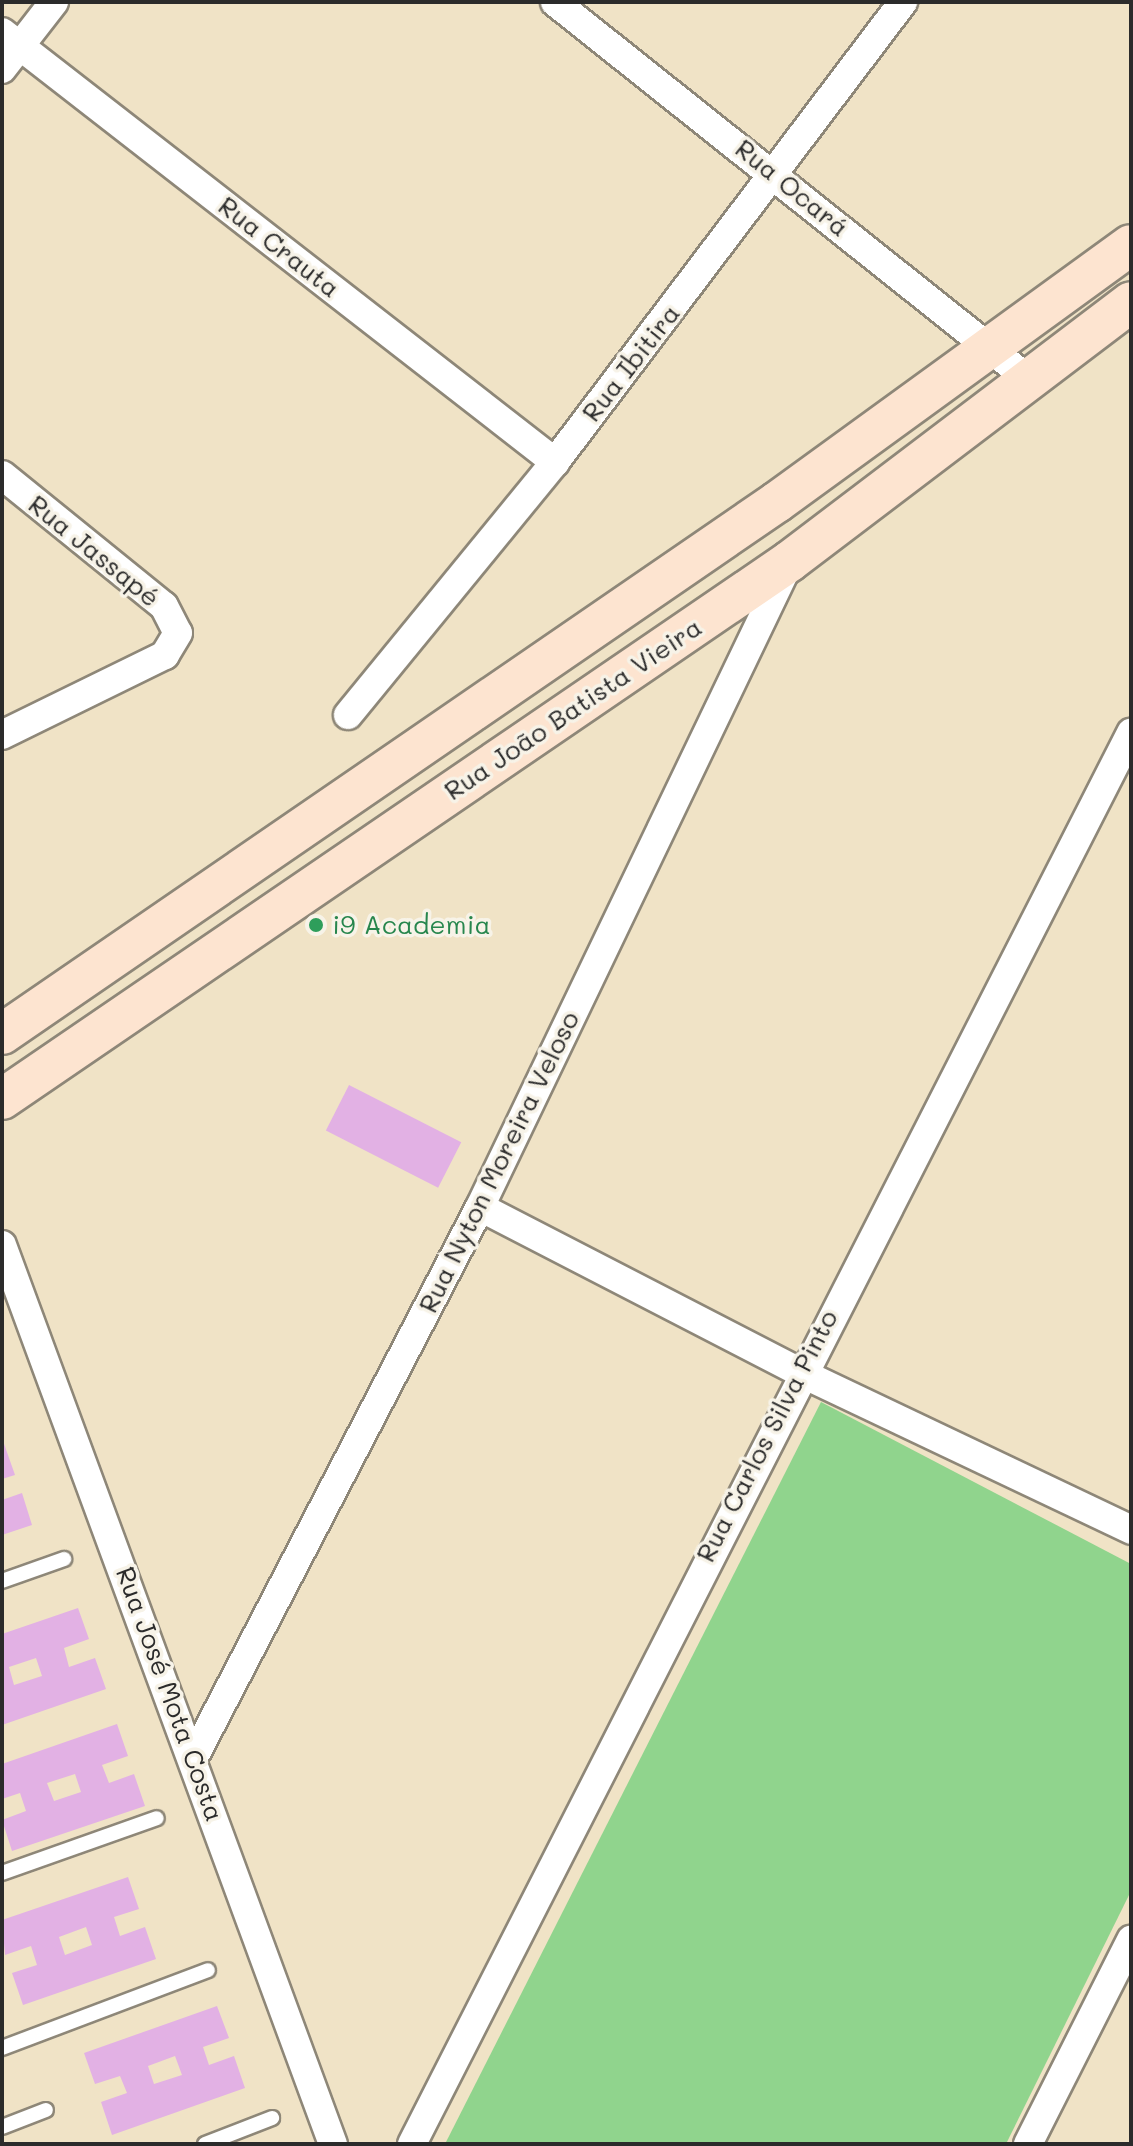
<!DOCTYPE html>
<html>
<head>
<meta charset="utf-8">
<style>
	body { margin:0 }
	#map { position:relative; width:1133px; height:2146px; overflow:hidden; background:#f0e3c6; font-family:Mali,sans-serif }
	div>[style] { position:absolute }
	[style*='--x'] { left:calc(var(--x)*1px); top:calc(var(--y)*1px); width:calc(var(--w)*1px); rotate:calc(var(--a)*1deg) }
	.green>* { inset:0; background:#90d48d }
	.building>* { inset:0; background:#e2b1e4; transform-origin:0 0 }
	.roads { filter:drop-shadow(2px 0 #8e8778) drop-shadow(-2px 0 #8e8778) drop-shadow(0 2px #8e8778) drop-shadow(0 -2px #8e8778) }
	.lane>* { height:14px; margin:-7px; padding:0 7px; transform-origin:7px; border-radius:7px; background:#fff }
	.street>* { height:28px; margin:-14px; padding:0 14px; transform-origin:14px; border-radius:14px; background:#fff }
	.secondary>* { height:40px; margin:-20px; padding:0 20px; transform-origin:20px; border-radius:20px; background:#fde4d0 }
	.dots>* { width:22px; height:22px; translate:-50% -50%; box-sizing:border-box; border:4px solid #f7f3e8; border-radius:50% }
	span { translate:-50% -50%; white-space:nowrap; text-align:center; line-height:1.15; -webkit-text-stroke:7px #f7f3e8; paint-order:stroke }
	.street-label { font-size:26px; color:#2b2b2b }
	.leisure-label { font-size:26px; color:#27864d }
	.left { translate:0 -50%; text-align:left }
	.frame { position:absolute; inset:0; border:4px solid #2b2b2b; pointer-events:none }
</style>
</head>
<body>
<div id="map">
	<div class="green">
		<div style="clip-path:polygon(821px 1402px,1131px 1564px,1131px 1891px,1006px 2144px,445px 2144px)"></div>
	</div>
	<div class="building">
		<div style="left:349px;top:1085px;width:126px;height:51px;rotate:27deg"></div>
		<div style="clip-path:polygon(2px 1438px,15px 1475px,2px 1479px)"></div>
		<div style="clip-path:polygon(22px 1493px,32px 1525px,2px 1535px,2px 1500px)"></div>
		<div style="clip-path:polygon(evenodd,78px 1608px,89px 1639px,64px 1648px,69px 1667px,95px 1658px,106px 1689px,2px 1725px,2px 1634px,78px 1608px,36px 1658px,42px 1676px,14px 1685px,9px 1667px,36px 1658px)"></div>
		<div style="clip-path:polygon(evenodd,117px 1724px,128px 1756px,102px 1765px,109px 1783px,134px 1774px,145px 1806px,12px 1851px,2px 1820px,26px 1811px,20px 1793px,2px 1799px,2px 1764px,117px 1724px,75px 1774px,81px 1792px,54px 1801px,47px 1783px,75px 1774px)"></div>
		<div style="clip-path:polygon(evenodd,128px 1877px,139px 1909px,114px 1917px,120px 1936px,145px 1927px,156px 1959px,23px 2005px,12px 1973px,37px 1965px,31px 1946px,5px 1955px,2px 1920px,128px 1877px,86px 1927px,92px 1945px,65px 1955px,59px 1937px,86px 1927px)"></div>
		<div style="clip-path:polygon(evenodd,217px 2006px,229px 2038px,203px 2047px,209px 2065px,234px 2056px,245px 2088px,112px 2135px,101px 2102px,127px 2093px,120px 2076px,95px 2084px,84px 2053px,217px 2006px,175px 2056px,182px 2075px,154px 2084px,148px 2066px,175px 2056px)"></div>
	</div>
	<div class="roads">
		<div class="lane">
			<div style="--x:2;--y:1581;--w:66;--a:-19.5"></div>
			<div style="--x:2;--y:1873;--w:164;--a:-19.5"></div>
			<div style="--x:2;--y:2048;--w:220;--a:-20.7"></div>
			<div style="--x:2;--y:2127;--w:47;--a:-21.1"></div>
			<div style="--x:205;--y:2144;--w:72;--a:-21.2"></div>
		</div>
		<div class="street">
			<div style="--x:555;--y:2;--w:603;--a:38.54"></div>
			<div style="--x:2;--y:32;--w:701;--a:37.87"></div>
			<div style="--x:2;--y:69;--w:85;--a:-52.2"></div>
			<div style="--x:2;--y:475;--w:208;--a:39"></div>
			<div style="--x:164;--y:606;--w:30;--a:63"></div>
			<div style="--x:178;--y:633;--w:26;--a:121"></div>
			<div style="--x:165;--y:655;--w:182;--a:153.9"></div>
			<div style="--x:348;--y:715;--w:327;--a:-50.7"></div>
			<div style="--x:555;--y:462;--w:577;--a:-52.89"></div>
			<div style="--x:480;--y:1207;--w:359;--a:27.3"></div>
			<div style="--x:799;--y:1372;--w:368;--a:25.4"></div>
			<div style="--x:2;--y:1245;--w:958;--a:69.79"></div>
			<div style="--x:194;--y:1757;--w:620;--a:-62.53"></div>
			<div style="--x:480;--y:1207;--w:712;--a:-64.37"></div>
			<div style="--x:412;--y:2144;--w:1584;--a:-63"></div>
			<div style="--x:1028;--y:2144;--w:229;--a:-63.2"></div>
		</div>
		<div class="secondary">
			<div style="--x:2;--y:1034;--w:940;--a:-34.47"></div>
			<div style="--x:777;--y:502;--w:437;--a:-36"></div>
			<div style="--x:2;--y:1099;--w:954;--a:-34.32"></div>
			<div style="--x:790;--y:561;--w:428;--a:-37.2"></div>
		</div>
	</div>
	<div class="dots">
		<div style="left:316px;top:925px;background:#2e9e5b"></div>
	</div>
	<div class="street-label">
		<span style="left:792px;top:188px;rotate:39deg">Rua Ocará</span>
		<span style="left:279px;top:247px;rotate:38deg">Rua Crauta</span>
		<span style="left:631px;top:363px;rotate:-52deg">Rua Ibitira</span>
		<span style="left:94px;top:551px;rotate:39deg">Rua Jassapé</span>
		<span style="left:573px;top:709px;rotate:-34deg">Rua João Batista Vieira</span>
		<span style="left:499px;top:1162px;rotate:-64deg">Rua Nyton Moreira Veloso</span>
		<span style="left:767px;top:1436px;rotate:-63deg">Rua Carlos Silva Pinto</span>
		<span style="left:170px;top:1694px;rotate:70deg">Rua José Mota Costa</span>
	</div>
	<div class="leisure-label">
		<span class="left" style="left:332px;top:925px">i9 Academia</span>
	</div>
	<div class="frame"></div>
</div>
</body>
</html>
